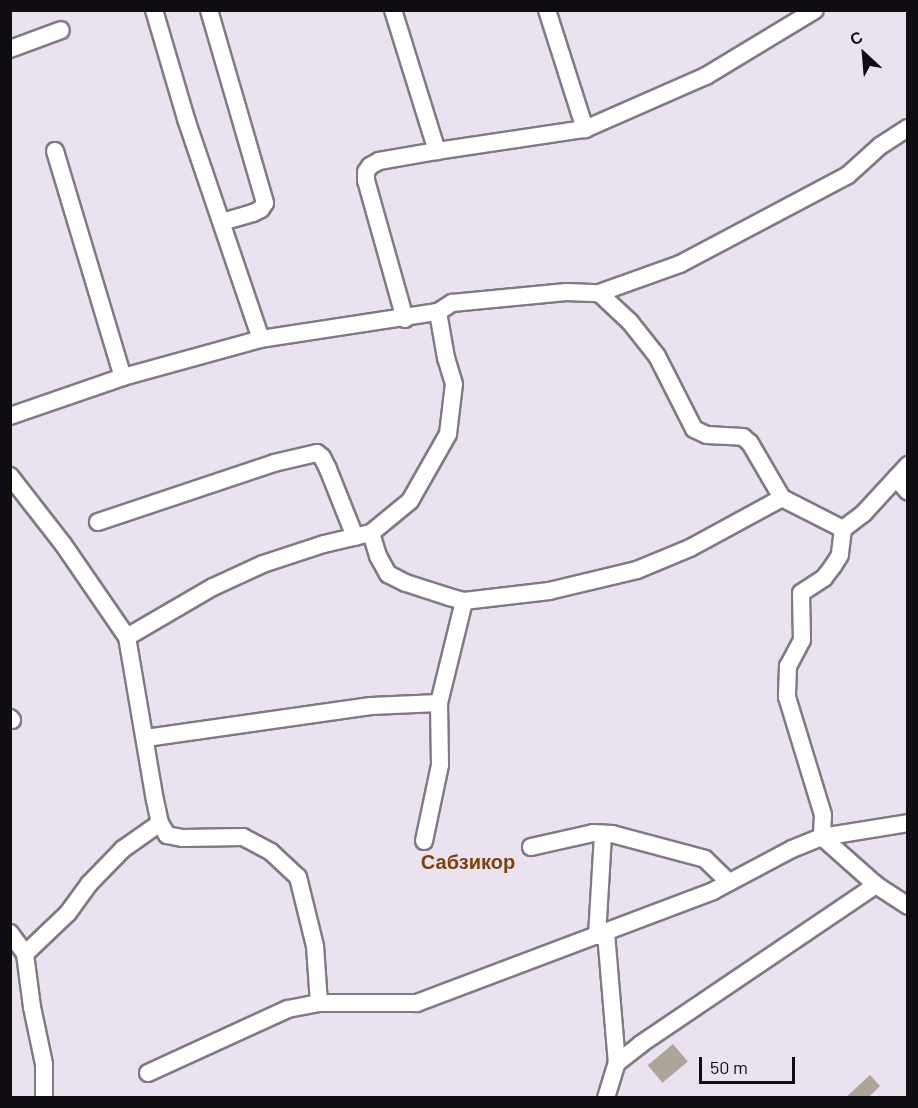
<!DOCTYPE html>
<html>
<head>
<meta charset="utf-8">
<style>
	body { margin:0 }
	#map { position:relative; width:918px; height:1108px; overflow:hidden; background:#eae2ef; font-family:Barlow,sans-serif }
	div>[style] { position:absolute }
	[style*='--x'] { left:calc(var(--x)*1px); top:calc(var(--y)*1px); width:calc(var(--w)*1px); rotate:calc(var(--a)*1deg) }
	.building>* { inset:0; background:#aea599; transform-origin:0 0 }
	.roads { filter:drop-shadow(2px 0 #817a86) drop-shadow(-2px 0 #817a86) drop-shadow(0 2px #817a86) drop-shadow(0 -2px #817a86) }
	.minor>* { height:16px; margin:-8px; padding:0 8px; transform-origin:8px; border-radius:8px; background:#fff }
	span { translate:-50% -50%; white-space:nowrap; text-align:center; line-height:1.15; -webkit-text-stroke:4.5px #eae2ef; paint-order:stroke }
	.quarter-label { font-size:20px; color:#7c420f; font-weight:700 }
	.frame { position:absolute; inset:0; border:12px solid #100d12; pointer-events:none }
	.north { position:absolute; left:834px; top:24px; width:60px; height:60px; -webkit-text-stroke:4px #eae2ef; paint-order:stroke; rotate:334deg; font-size:16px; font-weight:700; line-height:24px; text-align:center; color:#100d12 }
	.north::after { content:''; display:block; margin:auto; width:21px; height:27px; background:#100d12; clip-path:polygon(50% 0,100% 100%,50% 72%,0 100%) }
	.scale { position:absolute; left:699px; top:1057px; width:96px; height:27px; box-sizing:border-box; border:3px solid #100d12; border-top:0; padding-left:8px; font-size:18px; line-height:21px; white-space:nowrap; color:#100d12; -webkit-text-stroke:4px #eae2ef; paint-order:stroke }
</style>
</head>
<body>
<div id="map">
	<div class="building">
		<div style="left:673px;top:1044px;width:23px;height:33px;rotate:50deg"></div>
		<div style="clip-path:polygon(870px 1075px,880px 1086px,868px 1098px,845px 1098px)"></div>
	</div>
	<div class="roads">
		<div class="minor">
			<div style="--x:154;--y:10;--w:114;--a:73.6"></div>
			<div style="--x:186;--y:119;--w:232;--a:71.2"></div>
			<div style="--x:209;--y:10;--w:201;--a:73.8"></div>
			<div style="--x:265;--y:203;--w:7;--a:124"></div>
			<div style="--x:261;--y:209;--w:9;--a:153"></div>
			<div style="--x:253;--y:213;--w:32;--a:164"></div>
			<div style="--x:393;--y:10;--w:148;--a:72.7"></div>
			<div style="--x:547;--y:10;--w:125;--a:72.3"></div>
			<div style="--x:10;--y:49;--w:54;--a:-20.4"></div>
			<div style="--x:55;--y:151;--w:236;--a:73.3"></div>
			<div style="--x:599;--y:293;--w:42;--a:43.1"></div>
			<div style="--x:630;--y:322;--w:43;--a:51.5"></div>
			<div style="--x:657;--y:356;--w:82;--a:63.1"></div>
			<div style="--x:694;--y:429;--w:14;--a:25"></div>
			<div style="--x:707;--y:435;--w:36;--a:3"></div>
			<div style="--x:743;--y:437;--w:9;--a:41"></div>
			<div style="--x:750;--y:443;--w:64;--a:59.8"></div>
			<div style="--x:405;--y:319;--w:144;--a:-105.7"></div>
			<div style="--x:366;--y:180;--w:8;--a:-90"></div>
			<div style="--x:366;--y:172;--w:7;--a:-56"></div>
			<div style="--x:370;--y:166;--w:10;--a:-29"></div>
			<div style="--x:379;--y:161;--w:59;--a:-9.8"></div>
			<div style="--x:437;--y:151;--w:150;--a:-8.5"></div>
			<div style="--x:585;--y:129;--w:132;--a:-23.7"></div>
			<div style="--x:706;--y:76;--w:127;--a:-31.2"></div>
			<div style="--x:10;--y:416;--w:120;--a:-19"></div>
			<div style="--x:123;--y:377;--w:143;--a:-15.4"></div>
			<div style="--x:261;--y:339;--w:179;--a:-8.7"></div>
			<div style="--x:10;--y:476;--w:86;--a:52.1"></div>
			<div style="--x:63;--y:544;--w:113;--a:55.5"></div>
			<div style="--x:127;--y:637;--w:165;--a:80.3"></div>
			<div style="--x:155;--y:800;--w:24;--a:78"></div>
			<div style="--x:160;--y:823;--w:14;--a:60"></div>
			<div style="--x:167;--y:835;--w:16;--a:11"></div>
			<div style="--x:183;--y:838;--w:60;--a:-1"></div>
			<div style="--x:243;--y:837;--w:32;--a:28"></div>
			<div style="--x:271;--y:852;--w:37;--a:43"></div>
			<div style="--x:298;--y:877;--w:71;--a:76.2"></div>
			<div style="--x:315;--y:946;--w:57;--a:86"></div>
			<div style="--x:319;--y:1003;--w:98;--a:0"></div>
			<div style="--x:417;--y:1003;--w:316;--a:-20.7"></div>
			<div style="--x:713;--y:891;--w:89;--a:-28"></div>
			<div style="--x:792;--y:849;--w:32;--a:-22"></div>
			<div style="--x:822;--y:837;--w:87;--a:-9.2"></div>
			<div style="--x:896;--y:478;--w:18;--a:49"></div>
			<div style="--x:98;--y:522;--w:186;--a:-18.5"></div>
			<div style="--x:274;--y:463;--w:44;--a:-13.1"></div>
			<div style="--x:317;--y:453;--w:6;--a:39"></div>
			<div style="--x:322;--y:457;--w:13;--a:63"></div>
			<div style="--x:328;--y:469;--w:73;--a:68.3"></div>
			<div style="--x:843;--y:529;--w:26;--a:97"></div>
			<div style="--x:840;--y:555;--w:13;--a:122"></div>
			<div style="--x:833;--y:566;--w:15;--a:127"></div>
			<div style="--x:824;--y:578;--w:27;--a:147"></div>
			<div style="--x:801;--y:593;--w:47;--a:88.8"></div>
			<div style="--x:802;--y:640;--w:30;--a:118"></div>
			<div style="--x:788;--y:666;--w:31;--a:92"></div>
			<div style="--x:787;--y:697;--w:123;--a:73"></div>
			<div style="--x:823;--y:815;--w:22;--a:93"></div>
			<div style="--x:822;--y:837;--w:72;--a:41.6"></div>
			<div style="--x:876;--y:885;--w:38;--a:33"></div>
			<div style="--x:371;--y:533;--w:24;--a:73"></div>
			<div style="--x:378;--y:556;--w:21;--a:61"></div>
			<div style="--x:388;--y:574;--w:20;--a:27"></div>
			<div style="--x:406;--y:583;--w:45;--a:18"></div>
			<div style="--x:449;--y:597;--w:16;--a:15"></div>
			<div style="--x:464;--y:601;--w:86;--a:-6.7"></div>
			<div style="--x:549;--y:591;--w:90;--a:-13.4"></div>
			<div style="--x:637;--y:570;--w:57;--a:-22.5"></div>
			<div style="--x:690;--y:548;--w:105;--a:-28.5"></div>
			<div style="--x:782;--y:498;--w:68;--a:26.9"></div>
			<div style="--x:843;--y:529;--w:25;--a:-37"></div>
			<div style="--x:863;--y:514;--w:67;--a:-47.4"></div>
			<div style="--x:127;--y:637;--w:99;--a:-30.2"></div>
			<div style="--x:213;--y:587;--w:55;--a:-24.7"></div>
			<div style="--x:263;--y:564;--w:64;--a:-18.2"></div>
			<div style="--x:324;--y:544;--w:48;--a:-13.2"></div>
			<div style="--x:371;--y:533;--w:50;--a:-39.4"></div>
			<div style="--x:410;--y:501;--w:77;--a:-60.4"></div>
			<div style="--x:448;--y:434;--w:50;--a:-83.2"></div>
			<div style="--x:454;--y:384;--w:27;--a:-107"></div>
			<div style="--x:446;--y:358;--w:47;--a:-99.9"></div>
			<div style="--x:438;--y:312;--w:17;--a:-33"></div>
			<div style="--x:452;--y:303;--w:115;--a:-5.5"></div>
			<div style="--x:566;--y:292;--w:33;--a:2"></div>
			<div style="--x:599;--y:293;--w:86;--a:-19.7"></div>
			<div style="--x:680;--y:264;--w:190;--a:-27.9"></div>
			<div style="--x:848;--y:175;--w:43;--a:-42.2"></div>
			<div style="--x:880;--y:146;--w:33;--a:-33"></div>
			<div style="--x:10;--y:718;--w:3;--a:45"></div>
			<div style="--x:146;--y:738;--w:227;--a:-8.1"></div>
			<div style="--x:371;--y:706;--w:68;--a:-2.5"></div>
			<div style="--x:439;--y:703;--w:105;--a:-76.2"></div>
			<div style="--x:424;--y:841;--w:78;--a:-78.1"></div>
			<div style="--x:440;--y:765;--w:62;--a:-90.9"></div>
			<div style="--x:531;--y:847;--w:64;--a:-12.7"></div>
			<div style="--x:593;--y:833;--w:19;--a:3"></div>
			<div style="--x:612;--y:834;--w:96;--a:15"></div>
			<div style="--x:705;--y:859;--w:33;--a:44"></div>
			<div style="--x:10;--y:933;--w:26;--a:54"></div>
			<div style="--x:606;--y:933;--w:130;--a:85.2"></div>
			<div style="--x:597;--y:936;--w:102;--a:-86.6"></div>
			<div style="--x:148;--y:1073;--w:154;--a:-24.6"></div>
			<div style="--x:288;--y:1009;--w:32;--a:-11"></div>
			<div style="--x:44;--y:1098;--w:34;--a:-90"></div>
			<div style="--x:44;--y:1064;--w:58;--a:-101.9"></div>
			<div style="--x:32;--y:1007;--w:53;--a:-97.5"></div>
			<div style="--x:25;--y:954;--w:59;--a:-43.6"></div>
			<div style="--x:68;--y:913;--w:36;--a:-54"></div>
			<div style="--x:89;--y:884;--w:49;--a:-45.8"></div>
			<div style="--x:123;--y:849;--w:45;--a:-35.1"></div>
			<div style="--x:606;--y:1098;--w:37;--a:-73"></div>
			<div style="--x:617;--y:1063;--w:31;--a:-38"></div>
			<div style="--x:641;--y:1044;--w:284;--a:-34.1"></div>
		</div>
	</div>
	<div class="quarter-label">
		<span style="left:468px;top:861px">Сабзикор</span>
	</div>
	<div class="frame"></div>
	<div class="north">С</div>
	<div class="scale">50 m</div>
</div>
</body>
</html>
